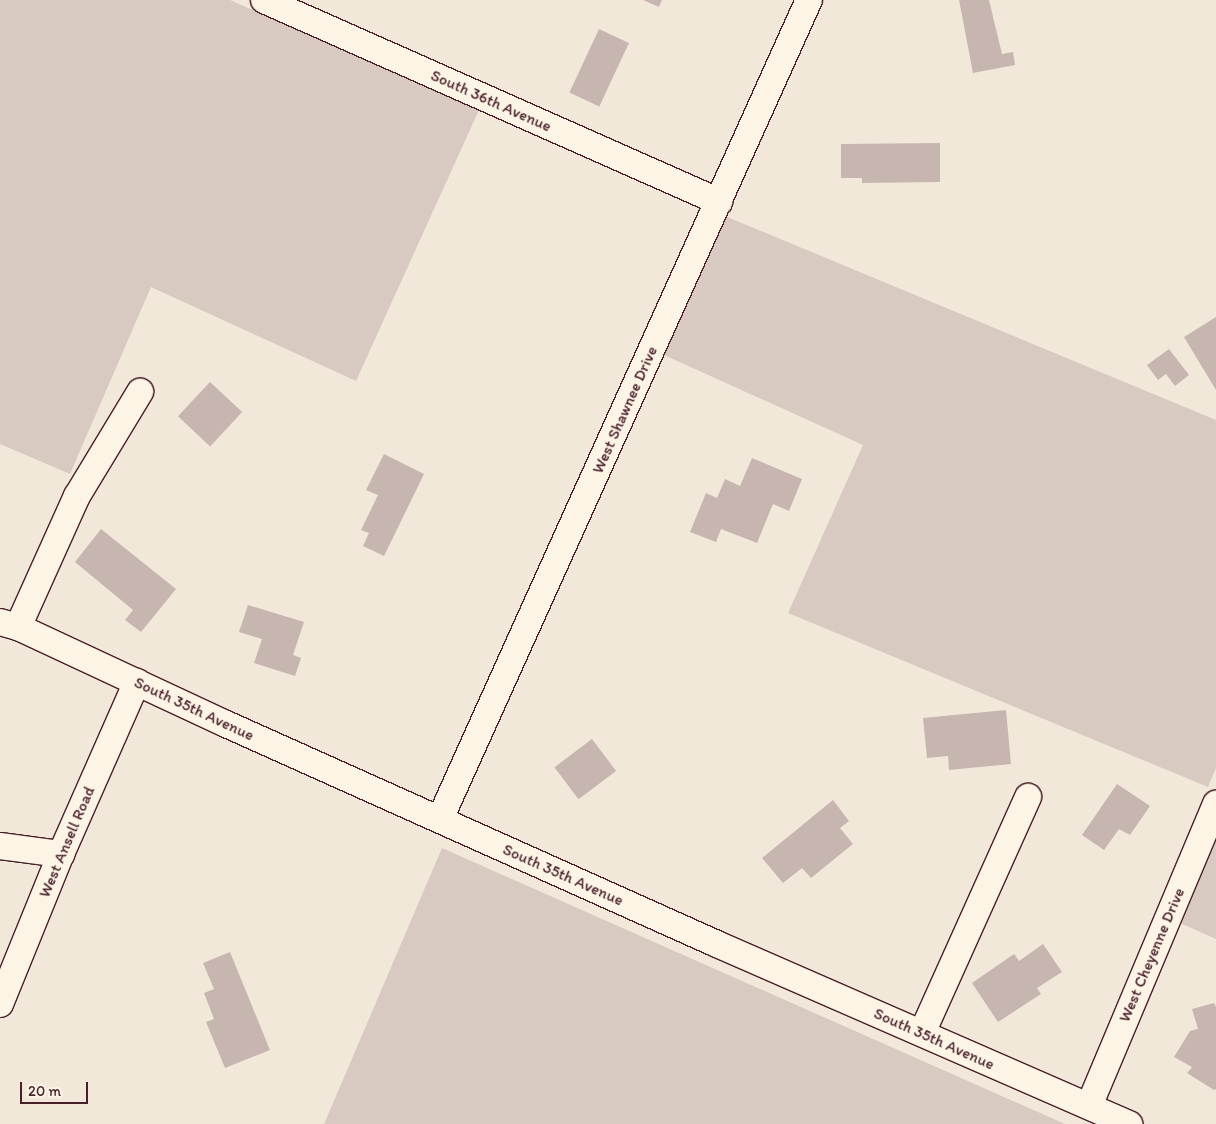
<!DOCTYPE html>
<html>
<head>
<meta charset="utf-8">
<style>
	body { margin:0 }
	#map { position:relative; width:1216px; height:1124px; overflow:hidden; background:#f1e8da; font-family:Itim,sans-serif }
	div>[style] { position:absolute }
	[style*='--x'] { left:calc(var(--x)*1px); top:calc(var(--y)*1px); width:calc(var(--w)*1px); rotate:calc(var(--a)*1deg) }
	.green>* { inset:0; background:#d8cac0 }
	.building>* { inset:0; background:#c7b6af; transform-origin:0 0 }
	.roads { filter:drop-shadow(1px 0 #4a1f2b) drop-shadow(-1px 0 #4a1f2b) drop-shadow(0 1px #4a1f2b) drop-shadow(0 -1px #4a1f2b) }
	.minor>* { height:26px; margin:-13px; padding:0 13px; transform-origin:13px; border-radius:13px; background:#fcf5e5 }
	span { translate:-50% -50%; white-space:nowrap; text-align:center; line-height:1.15; -webkit-text-stroke:4px #fcf5e5; paint-order:stroke }
	.street-label { font-size:16px; color:#4a1f2b }
	.scale { position:absolute; left:20px; top:1082px; width:68px; height:22px; box-sizing:border-box; border:2px solid #4a1f2b; border-top:0; padding-left:6px; font-size:15px; line-height:18px; white-space:nowrap; color:#4a1f2b; -webkit-text-stroke:4px #fcf5e5; paint-order:stroke }
</style>
</head>
<body>
<div id="map">
	<div class="green">
		<div style="clip-path:polygon(0 0,230px 0,479px 110px,356px 381px,151px 287px,70px 474px,0 444px)"></div>
		<div style="clip-path:polygon(725px 216px,1216px 420px,1216px 768px,1208px 787px,788px 613px,863px 445px,664px 355px)"></div>
		<div style="clip-path:polygon(1216px 818px,1216px 939px,1173px 920px)"></div>
		<div style="clip-path:polygon(442px 848px,1065px 1124px,324px 1124px)"></div>
	</div>
	<div class="building">
		<div style="clip-path:polygon(643px 0,662px 0,659px 7px)"></div>
		<div style="clip-path:polygon(959px 0,989px 0,1002px 54px,1013px 52px,1015px 65px,973px 73px)"></div>
		<div style="left:599px;top:29px;width:33px;height:70px;rotate:25deg"></div>
		<div style="clip-path:polygon(940px 143px,940px 182px,862px 183px,862px 178px,841px 178px,841px 144px)"></div>
		<div style="clip-path:polygon(1216px 317px,1216px 390px,1184px 337px)"></div>
		<div style="clip-path:polygon(1169px 349px,1189px 375px,1175px 386px,1166px 374px,1158px 380px,1147px 365px)"></div>
		<div style="left:210px;top:382px;width:44px;height:47px;rotate:43deg"></div>
		<div style="clip-path:polygon(384px 454px,424px 474px,384px 556px,363px 546px,369px 533px,361px 530px,378px 495px,366px 490px)"></div>
		<div style="clip-path:polygon(752px 458px,802px 479px,789px 511px,773px 504px,757px 543px,721px 529px,716px 542px,690px 532px,706px 493px,717px 498px,725px 479px,740px 486px)"></div>
		<div style="clip-path:polygon(101px 529px,176px 589px,141px 632px,125px 620px,133px 610px,75px 562px)"></div>
		<div style="clip-path:polygon(248px 605px,304px 622px,293px 655px,301px 658px,295px 676px,254px 663px,262px 639px,239px 632px)"></div>
		<div style="clip-path:polygon(1006px 710px,1011px 764px,949px 770px,948px 756px,927px 758px,923px 718px)"></div>
		<div style="left:592px;top:739px;width:40px;height:47px;rotate:53deg"></div>
		<div style="clip-path:polygon(1117px 784px,1150px 806px,1130px 835px,1119px 829px,1104px 850px,1082px 835px)"></div>
		<div style="clip-path:polygon(833px 800px,849px 821px,840px 828px,853px 844px,811px 878px,802px 868px,783px 883px,762px 858px)"></div>
		<div style="clip-path:polygon(1043px 944px,1062px 972px,1037px 988px,1041px 994px,998px 1022px,972px 983px,1014px 954px,1019px 961px)"></div>
		<div style="clip-path:polygon(230px 952px,270px 1050px,225px 1068px,206px 1022px,214px 1019px,204px 993px,214px 989px,203px 963px)"></div>
		<div style="clip-path:polygon(1214px 1003px,1216px 1007px,1216px 1089px,1214px 1090px,1187px 1073px,1192px 1067px,1174px 1057px,1190px 1031px,1198px 1029px,1192px 1009px)"></div>
	</div>
	<div class="roads">
		<div class="minor">
			<div style="--x:264;--y:0;--w:498;--a:23.9"></div>
			<div style="--x:0;--y:622;--w:19;--a:16"></div>
			<div style="--x:18;--y:627;--w:230;--a:25"></div>
			<div style="--x:226;--y:724;--w:538;--a:24.14"></div>
			<div style="--x:717;--y:944;--w:450;--a:23.6"></div>
			<div style="--x:18;--y:627;--w:144;--a:-65.8"></div>
			<div style="--x:77;--y:496;--w:122;--a:-58.8"></div>
			<div style="--x:440;--y:819;--w:898;--a:-65.75"></div>
			<div style="--x:0;--y:846;--w:62;--a:7.5"></div>
			<div style="--x:0;--y:1004;--w:162;--a:-67.9"></div>
			<div style="--x:61;--y:854;--w:188;--a:-66.2"></div>
			<div style="--x:922;--y:1033;--w:259;--a:-65.8"></div>
			<div style="--x:1089;--y:1106;--w:328;--a:-67.2"></div>
		</div>
	</div>
	<div class="street-label">
		<span style="left:491px;top:101px;rotate:24deg">South 36th Avenue</span>
		<span style="left:625px;top:410px;rotate:-66deg">West Shawnee Drive</span>
		<span style="left:194px;top:709px;rotate:25deg">South 35th Avenue</span>
		<span style="left:67px;top:842px;rotate:-67deg">West Ansell Road</span>
		<span style="left:563px;top:875px;rotate:24deg">South 35th Avenue</span>
		<span style="left:1152px;top:955px;rotate:-67deg">West Cheyenne Drive</span>
		<span style="left:934px;top:1039px;rotate:24deg">South 35th Avenue</span>
	</div>
	<div class="scale">20 m</div>
</div>
</body>
</html>
